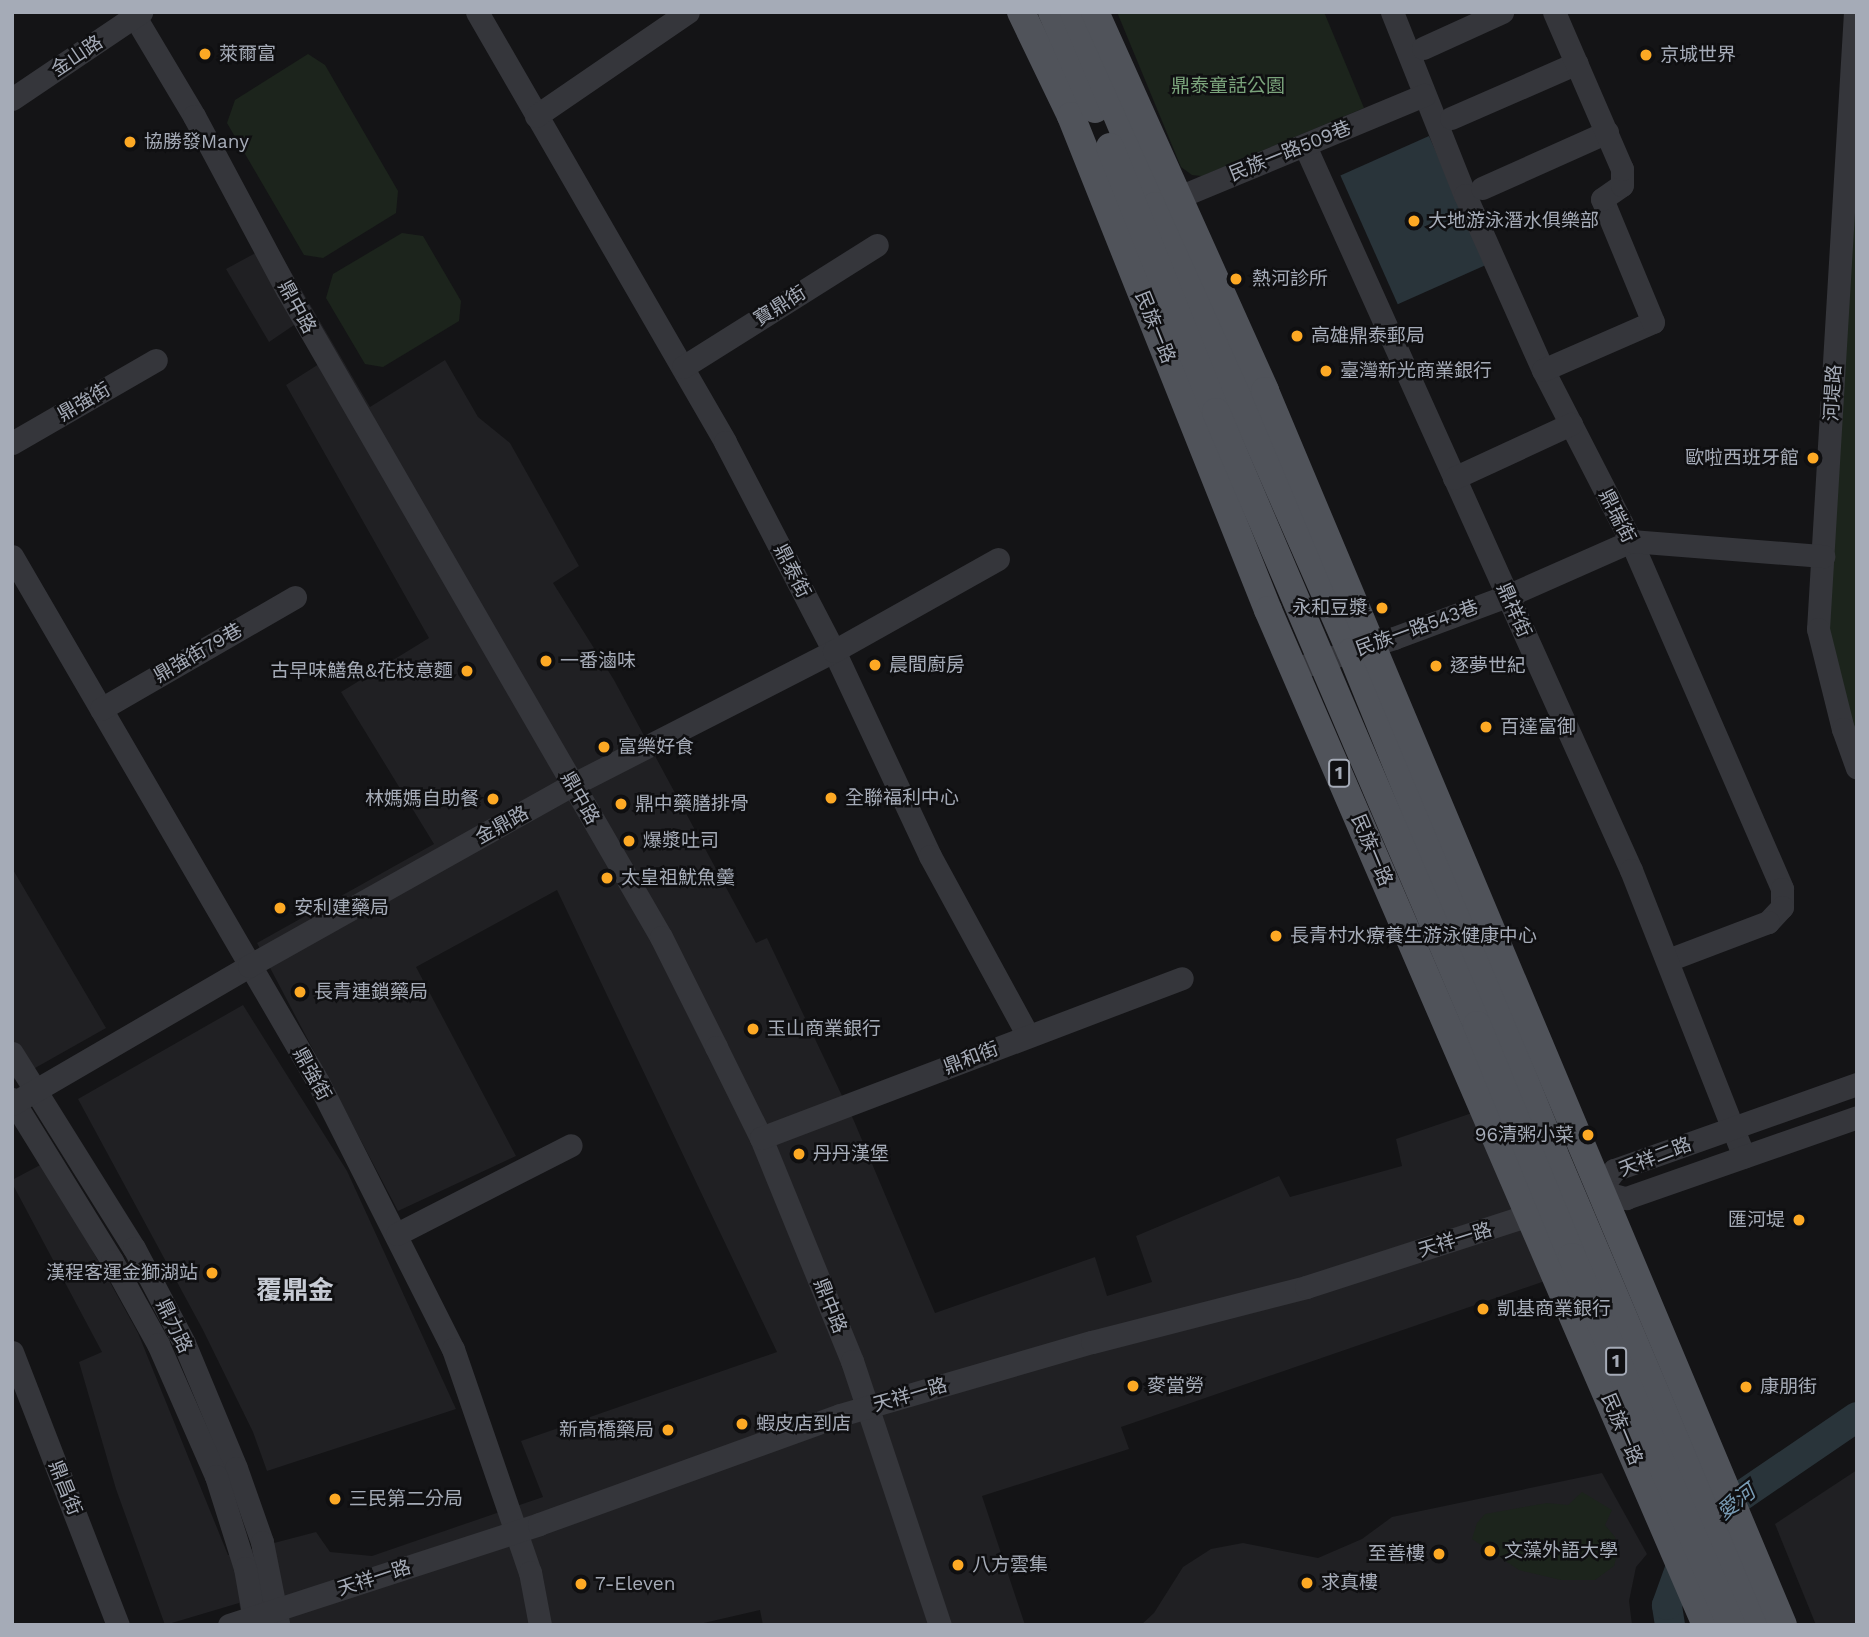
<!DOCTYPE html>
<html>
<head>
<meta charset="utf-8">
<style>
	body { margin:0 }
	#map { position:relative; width:1869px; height:1637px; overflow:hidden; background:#141416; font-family:"Work Sans","Noto Sans TC",sans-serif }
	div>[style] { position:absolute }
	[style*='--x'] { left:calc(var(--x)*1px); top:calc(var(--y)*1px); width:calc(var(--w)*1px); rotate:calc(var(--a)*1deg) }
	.built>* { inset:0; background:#202023 }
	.green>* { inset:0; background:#1c241c }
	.water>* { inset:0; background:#29343a; transform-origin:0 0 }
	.river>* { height:30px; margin:-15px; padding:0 15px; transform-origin:15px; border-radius:15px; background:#29343a }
	.minor>* { height:23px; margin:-11.5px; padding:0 11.5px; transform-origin:11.5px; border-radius:11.5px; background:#35363b }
	.major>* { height:28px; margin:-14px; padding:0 14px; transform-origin:14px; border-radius:14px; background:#50535a }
	.dots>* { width:19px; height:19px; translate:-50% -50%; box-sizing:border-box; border:4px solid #0f0f11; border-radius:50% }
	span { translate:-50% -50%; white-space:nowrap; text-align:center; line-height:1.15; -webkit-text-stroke:5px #0f0f11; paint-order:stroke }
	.shield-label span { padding:2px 5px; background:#0f0f11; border:2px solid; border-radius:5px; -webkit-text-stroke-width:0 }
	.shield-label { font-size:18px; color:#a5abb7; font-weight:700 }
	.poi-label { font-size:19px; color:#a5abb7 }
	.left { translate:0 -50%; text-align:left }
	.right { translate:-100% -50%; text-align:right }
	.street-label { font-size:19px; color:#a5abb7 }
	.park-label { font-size:19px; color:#7aa37b }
	.water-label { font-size:21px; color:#799cb5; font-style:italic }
	.district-label { font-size:26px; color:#c6cad3; font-weight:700 }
	.frame { position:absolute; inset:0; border:14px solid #a5abb7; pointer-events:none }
</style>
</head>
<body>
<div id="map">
	<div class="built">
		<div style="clip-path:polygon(274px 243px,370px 407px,445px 360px,478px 417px,510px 443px,579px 566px,553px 583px,614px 680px,756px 943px,767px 938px,854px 1121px,935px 1313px,1095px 1257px,1107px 1296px,1152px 1282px,1136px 1236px,1279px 1176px,1290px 1197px,1402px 1166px,1396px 1139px,1475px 1112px,1545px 1281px,1121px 1427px,1129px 1449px,982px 1496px,1025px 1625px,763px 1625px,760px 1610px,695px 1625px,244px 1625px,239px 1603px,165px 1625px,116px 1489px,79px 1362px,102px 1352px,12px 1183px,12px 1180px,44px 1163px,138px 1333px,228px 1555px,316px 1532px,330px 1552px,372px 1556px,543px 1497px,521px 1441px,777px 1352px,557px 890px,416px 967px,516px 1156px,398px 1211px,257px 943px,434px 844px,341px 692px,429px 638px,286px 385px,319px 364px,297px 323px,269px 342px,226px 269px)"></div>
		<div style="clip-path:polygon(12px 868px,106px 1028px,12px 1081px)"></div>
		<div style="clip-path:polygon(243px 1005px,347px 1171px,456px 1409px,267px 1471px,253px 1432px,203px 1330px,78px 1099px)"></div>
		<div style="clip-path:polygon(1857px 1470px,1857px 1625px,1816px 1625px,1775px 1524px)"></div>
		<div style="clip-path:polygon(1602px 1473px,1647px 1554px,1636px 1567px,1629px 1601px,1632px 1625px,1141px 1625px,1154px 1613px,1183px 1567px,1211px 1549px,1243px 1543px,1318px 1558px,1362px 1539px,1392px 1517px)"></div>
	</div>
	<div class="green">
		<div style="clip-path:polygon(1117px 12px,1324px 12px,1364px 108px,1202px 176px,1192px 175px,1181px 167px)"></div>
		<div style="clip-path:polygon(308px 54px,325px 65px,398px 191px,396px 213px,323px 258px,304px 255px,227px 123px,235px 100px)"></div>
		<div style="clip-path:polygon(1857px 135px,1857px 742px,1827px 635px)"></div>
		<div style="clip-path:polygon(402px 233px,423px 236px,461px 301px,459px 321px,383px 367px,365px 364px,326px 298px,333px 274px)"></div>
		<div style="clip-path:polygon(1582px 1492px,1612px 1510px,1605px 1525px,1615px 1537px,1619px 1548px,1614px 1566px,1595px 1580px,1561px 1580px,1519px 1570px,1472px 1539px,1477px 1523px,1485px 1514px,1547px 1503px,1568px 1505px)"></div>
	</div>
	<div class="water">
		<div style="left:1429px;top:136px;width:141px;height:97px;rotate:66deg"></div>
	</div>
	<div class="river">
		<div style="--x:1670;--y:1625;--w:20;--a:-99"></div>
		<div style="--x:1667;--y:1605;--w:65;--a:-70.2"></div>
		<div style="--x:1689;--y:1544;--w:48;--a:-46.7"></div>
		<div style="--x:1722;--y:1509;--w:163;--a:-34.3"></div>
	</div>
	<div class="minor">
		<div style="--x:132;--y:12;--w:121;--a:59.2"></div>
		<div style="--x:194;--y:116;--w:197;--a:61.9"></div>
		<div style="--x:287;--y:290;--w:747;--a:59.97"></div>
		<div style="--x:661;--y:937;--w:123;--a:63.4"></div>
		<div style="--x:716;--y:1047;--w:102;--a:63.7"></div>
		<div style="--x:761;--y:1138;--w:241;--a:67.8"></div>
		<div style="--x:852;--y:1361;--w:278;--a:71.6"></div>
		<div style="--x:477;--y:12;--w:496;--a:60"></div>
		<div style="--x:725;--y:442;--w:236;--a:62.5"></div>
		<div style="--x:834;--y:651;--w:226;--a:64.9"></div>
		<div style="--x:930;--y:856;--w:205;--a:61.4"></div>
		<div style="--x:1392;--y:12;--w:197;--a:68.3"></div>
		<div style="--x:1465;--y:195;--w:192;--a:66"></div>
		<div style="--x:1543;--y:370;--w:192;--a:62.8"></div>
		<div style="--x:1631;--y:541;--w:379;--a:66.5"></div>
		<div style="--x:1782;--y:889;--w:18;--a:90"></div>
		<div style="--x:1782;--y:907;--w:21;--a:133"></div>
		<div style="--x:1768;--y:922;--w:107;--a:159.2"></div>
		<div style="--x:1855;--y:12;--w:618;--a:93.43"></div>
		<div style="--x:1818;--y:629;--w:103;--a:76"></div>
		<div style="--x:1843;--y:729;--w:41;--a:70.3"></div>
		<div style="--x:1423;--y:48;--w:87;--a:-24.5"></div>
		<div style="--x:12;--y:99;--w:156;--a:-34"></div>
		<div style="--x:536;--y:116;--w:184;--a:-34.4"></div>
		<div style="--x:1451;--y:118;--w:137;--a:-23.6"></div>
		<div style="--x:1305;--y:146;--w:794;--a:65.76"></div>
		<div style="--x:1631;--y:870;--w:308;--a:68.5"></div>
		<div style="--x:1482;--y:188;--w:137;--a:-24.1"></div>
		<div style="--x:1162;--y:204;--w:284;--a:-22.6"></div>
		<div style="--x:683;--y:367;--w:229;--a:-32.2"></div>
		<div style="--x:1543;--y:370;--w:120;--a:-23.6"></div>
		<div style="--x:1653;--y:322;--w:133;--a:-112.5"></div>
		<div style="--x:1602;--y:199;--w:24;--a:-35"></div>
		<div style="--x:1622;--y:185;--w:16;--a:-90"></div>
		<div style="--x:1622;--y:169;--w:171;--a:-113.4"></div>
		<div style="--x:12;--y:443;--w:166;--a:-30"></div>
		<div style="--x:1454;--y:478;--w:129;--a:-24.8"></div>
		<div style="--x:12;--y:556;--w:609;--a:59.81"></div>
		<div style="--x:318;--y:1082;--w:299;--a:63.2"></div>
		<div style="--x:453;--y:1349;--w:236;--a:71"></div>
		<div style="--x:530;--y:1572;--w:54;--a:79.3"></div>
		<div style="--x:1294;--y:669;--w:105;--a:-17.2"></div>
		<div style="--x:1394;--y:638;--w:121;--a:-20.4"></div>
		<div style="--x:1507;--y:596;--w:136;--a:-23.9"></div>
		<div style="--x:1631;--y:541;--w:193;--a:4.5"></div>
		<div style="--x:101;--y:709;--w:224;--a:-30"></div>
		<div style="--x:12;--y:1053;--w:230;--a:58"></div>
		<div style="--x:134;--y:1248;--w:107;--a:62.2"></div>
		<div style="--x:184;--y:1343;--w:135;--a:67.4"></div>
		<div style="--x:236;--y:1468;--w:78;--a:70.6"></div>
		<div style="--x:262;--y:1542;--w:83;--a:78.8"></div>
		<div style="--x:12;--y:1099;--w:190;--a:58.3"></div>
		<div style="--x:112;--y:1261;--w:95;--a:61"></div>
		<div style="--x:158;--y:1344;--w:144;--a:66.3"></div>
		<div style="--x:216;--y:1476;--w:96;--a:72.5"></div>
		<div style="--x:245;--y:1568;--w:58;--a:80"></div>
		<div style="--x:12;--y:1104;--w:274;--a:-30.2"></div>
		<div style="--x:249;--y:966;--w:370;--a:-29.3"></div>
		<div style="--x:572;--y:785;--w:294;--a:-27.1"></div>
		<div style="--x:834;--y:651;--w:188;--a:-29.3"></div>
		<div style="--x:761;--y:1138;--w:450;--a:-20.8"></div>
		<div style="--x:1599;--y:1191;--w:26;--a:-54"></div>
		<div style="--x:1614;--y:1170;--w:258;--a:-19.5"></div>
		<div style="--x:1599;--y:1191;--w:28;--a:15"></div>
		<div style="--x:1626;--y:1198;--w:245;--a:-19.3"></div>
		<div style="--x:397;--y:1234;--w:195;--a:-27.1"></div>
		<div style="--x:12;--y:1352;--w:293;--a:68.8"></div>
		<div style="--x:229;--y:1625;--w:326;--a:-18"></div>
		<div style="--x:539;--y:1524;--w:320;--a:-19.9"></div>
		<div style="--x:840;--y:1415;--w:262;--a:-16.2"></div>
		<div style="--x:1092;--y:1342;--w:221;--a:-14.4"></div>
		<div style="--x:1306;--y:1287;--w:250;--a:-17.9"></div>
	</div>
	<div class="major">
		<div style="--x:1021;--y:12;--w:115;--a:64.3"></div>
		<div style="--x:1071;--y:116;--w:532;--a:68.26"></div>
		<div style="--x:1268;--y:610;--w:1105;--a:66.66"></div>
		<div style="--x:1052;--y:12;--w:106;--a:66.1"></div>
		<div style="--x:1074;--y:12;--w:210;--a:67.3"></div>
		<div style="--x:1155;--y:206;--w:487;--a:66.3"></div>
		<div style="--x:1351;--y:652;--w:541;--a:67.94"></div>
		<div style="--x:1554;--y:1153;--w:513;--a:67.04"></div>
		<div style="--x:1095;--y:12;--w:415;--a:65.8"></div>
		<div style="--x:1265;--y:391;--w:1338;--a:67.23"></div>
		<div style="--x:1110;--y:147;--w:285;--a:68.2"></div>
		<div style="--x:1216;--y:412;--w:666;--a:66.94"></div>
		<div style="--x:1477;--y:1025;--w:251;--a:67.7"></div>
		<div style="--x:1572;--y:1257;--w:401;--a:66.6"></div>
	</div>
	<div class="dots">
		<div style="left:205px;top:54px;background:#fda924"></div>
		<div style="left:1646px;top:55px;background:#fda924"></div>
		<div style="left:130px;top:142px;background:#fda924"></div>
		<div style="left:1414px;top:221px;background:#fda924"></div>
		<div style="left:1236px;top:279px;background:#fda924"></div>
		<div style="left:1297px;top:336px;background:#fda924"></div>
		<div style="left:1326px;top:371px;background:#fda924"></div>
		<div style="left:1813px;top:458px;background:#fda924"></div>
		<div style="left:1382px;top:608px;background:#fda924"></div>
		<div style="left:546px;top:661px;background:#fda924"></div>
		<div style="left:875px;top:665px;background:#fda924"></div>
		<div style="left:1436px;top:666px;background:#fda924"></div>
		<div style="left:467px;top:671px;background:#fda924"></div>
		<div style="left:1486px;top:727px;background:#fda924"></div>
		<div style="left:604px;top:747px;background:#fda924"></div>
		<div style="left:831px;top:798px;background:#fda924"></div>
		<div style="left:493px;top:799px;background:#fda924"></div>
		<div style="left:621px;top:804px;background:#fda924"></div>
		<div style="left:629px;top:841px;background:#fda924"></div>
		<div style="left:607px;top:878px;background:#fda924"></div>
		<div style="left:280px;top:908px;background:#fda924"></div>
		<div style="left:1276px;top:936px;background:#fda924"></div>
		<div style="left:300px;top:992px;background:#fda924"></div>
		<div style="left:753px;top:1029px;background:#fda924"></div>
		<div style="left:1588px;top:1135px;background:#fda924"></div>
		<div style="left:799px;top:1154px;background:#fda924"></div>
		<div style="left:1799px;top:1220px;background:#fda924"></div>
		<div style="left:212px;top:1273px;background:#fda924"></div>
		<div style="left:1483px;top:1309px;background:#fda924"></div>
		<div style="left:1133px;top:1386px;background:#fda924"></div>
		<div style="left:1746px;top:1387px;background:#fda924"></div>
		<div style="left:742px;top:1424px;background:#fda924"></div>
		<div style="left:668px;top:1430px;background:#fda924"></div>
		<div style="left:335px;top:1499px;background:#fda924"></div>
		<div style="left:1490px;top:1551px;background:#fda924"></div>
		<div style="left:1439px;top:1554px;background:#fda924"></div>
		<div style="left:958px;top:1565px;background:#fda924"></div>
		<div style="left:1307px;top:1583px;background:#fda924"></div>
		<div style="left:581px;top:1584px;background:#fda924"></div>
	</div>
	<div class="shield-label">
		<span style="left:1339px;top:773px">1</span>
		<span style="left:1616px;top:1361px">1</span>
	</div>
	<div class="poi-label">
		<span class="left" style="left:219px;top:54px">萊爾富</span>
		<span class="left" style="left:1660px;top:55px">京城世界</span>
		<span class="left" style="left:144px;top:142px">協勝發Many</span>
		<span class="left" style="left:1428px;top:221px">大地游泳潛水俱樂部</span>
		<span class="left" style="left:1252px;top:279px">熱河診所</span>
		<span class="left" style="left:1311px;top:336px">高雄鼎泰郵局</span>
		<span class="left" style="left:1340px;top:371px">臺灣新光商業銀行</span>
		<span class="right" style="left:1799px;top:458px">歐啦西班牙館</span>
		<span class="right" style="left:1368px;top:608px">永和豆漿</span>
		<span class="left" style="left:560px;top:661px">一番滷味</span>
		<span class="left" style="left:889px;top:665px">晨間廚房</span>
		<span class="left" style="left:1450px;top:666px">逐夢世紀</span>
		<span class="right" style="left:453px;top:671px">古早味鱔魚&amp;花枝意麵</span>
		<span class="left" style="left:1500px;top:727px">百達富御</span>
		<span class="left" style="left:618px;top:747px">富樂好食</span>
		<span class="left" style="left:845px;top:798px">全聯福利中心</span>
		<span class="right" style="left:479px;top:799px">林媽媽自助餐</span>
		<span class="left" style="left:635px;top:804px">鼎中藥膳排骨</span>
		<span class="left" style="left:643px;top:841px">爆漿吐司</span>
		<span class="left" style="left:621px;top:878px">太皇祖魷魚羹</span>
		<span class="left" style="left:294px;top:908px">安利建藥局</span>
		<span class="left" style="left:1290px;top:936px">長青村水療養生游泳健康中心</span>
		<span class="left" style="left:314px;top:992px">長青連鎖藥局</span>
		<span class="left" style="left:767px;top:1029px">玉山商業銀行</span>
		<span class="right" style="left:1574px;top:1135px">96清粥小菜</span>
		<span class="left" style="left:813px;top:1154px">丹丹漢堡</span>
		<span class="right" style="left:1785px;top:1220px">匯河堤</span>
		<span class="right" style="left:198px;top:1273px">漢程客運金獅湖站</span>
		<span class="left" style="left:1497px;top:1309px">凱基商業銀行</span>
		<span class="left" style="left:1147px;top:1386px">麥當勞</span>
		<span class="left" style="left:1760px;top:1387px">康朋街</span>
		<span class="left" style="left:756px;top:1424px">蝦皮店到店</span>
		<span class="right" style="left:654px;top:1430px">新高橋藥局</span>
		<span class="left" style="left:349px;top:1499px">三民第二分局</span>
		<span class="left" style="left:1504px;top:1551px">文藻外語大學</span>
		<span class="right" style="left:1425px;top:1554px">至善樓</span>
		<span class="left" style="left:972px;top:1565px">八方雲集</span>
		<span class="left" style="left:1321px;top:1583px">求真樓</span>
		<span class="left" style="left:595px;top:1584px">7-Eleven</span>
	</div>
	<div class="street-label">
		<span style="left:77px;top:56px;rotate:-34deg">金山路</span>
		<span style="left:1290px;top:151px;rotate:-22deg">民族一路509巷</span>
		<span style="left:780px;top:306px;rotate:-32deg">寶鼎街</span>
		<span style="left:297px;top:307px;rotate:61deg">鼎中路</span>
		<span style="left:1155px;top:327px;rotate:68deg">民族一路</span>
		<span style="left:1833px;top:393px;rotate:-87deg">河堤路</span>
		<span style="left:84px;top:402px;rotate:-30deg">鼎強街</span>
		<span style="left:1617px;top:516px;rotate:63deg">鼎瑞街</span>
		<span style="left:792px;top:571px;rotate:63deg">鼎泰街</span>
		<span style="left:1514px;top:610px;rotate:66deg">鼎祥街</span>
		<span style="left:1417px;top:628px;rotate:-20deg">民族一路543巷</span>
		<span style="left:198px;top:653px;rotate:-30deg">鼎強街79巷</span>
		<span style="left:580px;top:798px;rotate:60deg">鼎中路</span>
		<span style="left:502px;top:825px;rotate:-29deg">金鼎路</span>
		<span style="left:1372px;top:850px;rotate:67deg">民族一路</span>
		<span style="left:971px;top:1058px;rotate:-21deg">鼎和街</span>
		<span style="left:312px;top:1074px;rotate:61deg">鼎強街</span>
		<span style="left:1655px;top:1157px;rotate:-21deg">天祥二路</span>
		<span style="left:1455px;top:1240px;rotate:-17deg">天祥一路</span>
		<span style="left:830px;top:1306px;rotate:68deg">鼎中路</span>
		<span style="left:174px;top:1326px;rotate:64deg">鼎力路</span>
		<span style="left:910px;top:1395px;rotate:-16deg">天祥一路</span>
		<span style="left:1622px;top:1429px;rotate:67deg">民族一路</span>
		<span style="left:65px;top:1488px;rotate:68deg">鼎昌街</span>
		<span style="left:374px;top:1578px;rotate:-18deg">天祥一路</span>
	</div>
	<div class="park-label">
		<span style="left:1228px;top:86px">鼎泰童話公園</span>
	</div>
	<div class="water-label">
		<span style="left:1736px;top:1502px;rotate:-38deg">愛河</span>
	</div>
	<div class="district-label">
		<span style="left:295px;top:1291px">覆鼎金</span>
	</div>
	<div class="frame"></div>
</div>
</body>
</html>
